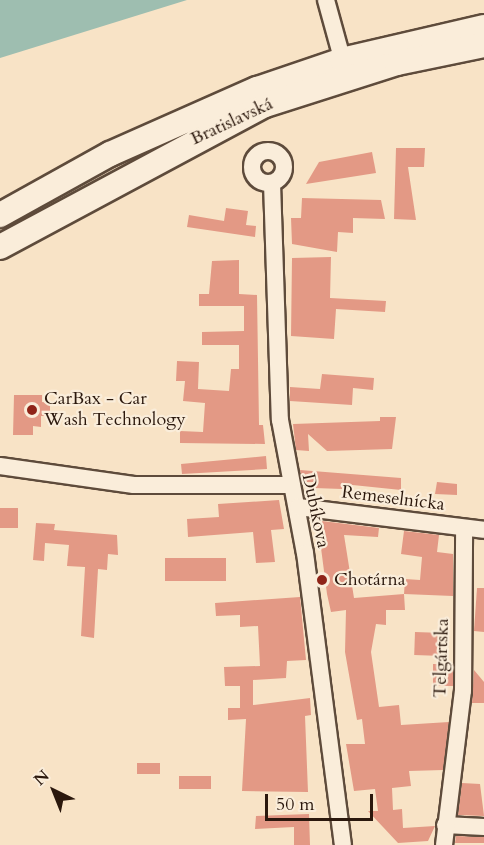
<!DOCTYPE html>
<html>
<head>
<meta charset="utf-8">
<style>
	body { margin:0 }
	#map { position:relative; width:484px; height:845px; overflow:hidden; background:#f8e3c6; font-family:Cardo,serif }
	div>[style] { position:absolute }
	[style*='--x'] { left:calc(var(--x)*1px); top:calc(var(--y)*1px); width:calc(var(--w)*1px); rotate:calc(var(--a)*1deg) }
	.water>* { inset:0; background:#9ebeb0 }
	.building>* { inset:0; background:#e39985; transform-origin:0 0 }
	.roads { filter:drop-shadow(2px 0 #5e4b3b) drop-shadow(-2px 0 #5e4b3b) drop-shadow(0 2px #5e4b3b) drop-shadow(0 -2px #5e4b3b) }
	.minor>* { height:16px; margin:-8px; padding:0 8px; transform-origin:8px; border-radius:8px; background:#faedda }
	.minor>.ring { margin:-8px; padding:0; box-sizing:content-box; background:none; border:16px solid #faedda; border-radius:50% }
	.secondary>* { height:24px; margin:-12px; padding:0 12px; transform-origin:12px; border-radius:12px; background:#faedda }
	.dots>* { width:16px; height:16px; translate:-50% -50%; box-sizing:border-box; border:3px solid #faedda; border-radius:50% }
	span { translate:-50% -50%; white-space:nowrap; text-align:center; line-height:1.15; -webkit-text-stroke:4.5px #faedda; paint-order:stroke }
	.street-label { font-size:18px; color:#2b180d }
	.poi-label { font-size:18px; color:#2b180d }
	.left { translate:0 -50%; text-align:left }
	.north { position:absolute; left:24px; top:761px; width:60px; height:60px; -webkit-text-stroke:4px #faedda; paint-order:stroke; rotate:317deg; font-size:16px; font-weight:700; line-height:24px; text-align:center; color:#2b180d }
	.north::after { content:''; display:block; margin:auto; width:21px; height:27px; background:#2b180d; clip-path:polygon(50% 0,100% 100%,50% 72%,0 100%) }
	.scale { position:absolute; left:265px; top:794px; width:108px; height:27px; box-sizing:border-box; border:3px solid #2b180d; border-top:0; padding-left:8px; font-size:18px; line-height:21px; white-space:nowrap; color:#2b180d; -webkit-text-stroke:4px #faedda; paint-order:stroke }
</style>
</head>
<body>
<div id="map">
	<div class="water">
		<div style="clip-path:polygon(0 0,187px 0,0 58px)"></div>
	</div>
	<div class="building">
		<div style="clip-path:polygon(396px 148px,425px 148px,424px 167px,408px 167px,416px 220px,394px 219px)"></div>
		<div style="clip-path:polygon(372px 152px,376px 173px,306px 184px,319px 162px)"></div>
		<div style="clip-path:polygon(302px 198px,381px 200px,385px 219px,353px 218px,353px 233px,338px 232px,337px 252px,292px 244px,291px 218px,301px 218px)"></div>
		<div style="clip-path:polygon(226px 208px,248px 211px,246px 225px,256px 226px,255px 237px,187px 227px,189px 215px,224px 221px)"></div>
		<div style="clip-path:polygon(331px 257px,330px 298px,386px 301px,385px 312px,336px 309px,334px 339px,291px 336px,292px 258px)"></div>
		<div style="clip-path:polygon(239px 260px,239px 294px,257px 295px,259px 425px,263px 425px,265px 444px,180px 443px,180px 431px,203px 432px,205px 403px,183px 401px,185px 381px,176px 381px,177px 361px,199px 362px,198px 389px,229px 391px,231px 369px,239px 369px,239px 345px,202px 345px,202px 332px,244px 331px,244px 306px,199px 306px,199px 294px,209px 294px,212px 261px)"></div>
		<div style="clip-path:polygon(322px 374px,374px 378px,373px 390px,353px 388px,352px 405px,290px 401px,290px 387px,320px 389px)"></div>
		<div style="clip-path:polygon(14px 395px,42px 395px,42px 402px,50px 403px,50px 416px,41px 416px,41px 427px,33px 426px,33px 435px,13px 435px)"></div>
		<div style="clip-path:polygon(380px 417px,396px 417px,392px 449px,327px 451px,308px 434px,309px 451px,296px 450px,293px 424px,380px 421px)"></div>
		<div style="clip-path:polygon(266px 456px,267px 469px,182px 474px,181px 464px)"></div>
		<div style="clip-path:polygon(300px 470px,401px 478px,401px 490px,343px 484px,342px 489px,314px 488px,315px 482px,302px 482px)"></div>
		<div style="clip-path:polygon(437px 482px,457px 484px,457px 495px,435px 494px)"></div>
		<div style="clip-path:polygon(279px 500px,284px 529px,271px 530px,275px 562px,256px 563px,253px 532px,188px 537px,187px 519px,219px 517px,218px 504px)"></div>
		<div style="left:0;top:508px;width:18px;height:20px"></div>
		<div style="clip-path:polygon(322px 521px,379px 528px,378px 537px,344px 535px,354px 598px,404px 594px,405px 610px,386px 610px,386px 625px,376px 624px,371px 652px,379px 707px,399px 705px,401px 725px,449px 722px,443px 770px,409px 771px,411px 786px,392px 788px,393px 810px,402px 809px,403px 828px,435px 826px,428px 841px,398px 843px,368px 811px,378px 811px,375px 789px,354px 791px,346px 744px,365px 744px,362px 719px,357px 720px,345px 652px,346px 610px,331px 612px,327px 594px,318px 525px)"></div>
		<div style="clip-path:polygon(36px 523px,55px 524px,54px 530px,117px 535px,118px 555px,108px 554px,107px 570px,98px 569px,94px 638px,81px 636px,85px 567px,67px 566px,69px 545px,45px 543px,44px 561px,33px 560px)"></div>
		<div style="clip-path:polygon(404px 531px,439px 535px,437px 552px,453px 554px,453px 596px,404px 594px,405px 579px,420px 580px,422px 557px,401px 554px)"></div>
		<div style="left:226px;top:558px;width:23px;height:61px;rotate:90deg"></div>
		<div style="clip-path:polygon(477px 588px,484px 588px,484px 632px,474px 631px)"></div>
		<div style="clip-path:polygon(300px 597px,306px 660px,287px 661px,286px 678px,253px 680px,253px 705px,310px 698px,311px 715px,305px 716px,308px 792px,242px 791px,246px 719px,228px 720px,228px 708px,240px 708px,240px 686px,225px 686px,224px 667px,260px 666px,258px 626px,240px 627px,240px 615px,216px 616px,215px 603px)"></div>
		<div style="left:415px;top:632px;width:28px;height:23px;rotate:2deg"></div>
		<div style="left:453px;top:664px;width:22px;height:20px;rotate:90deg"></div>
		<div style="clip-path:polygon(474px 670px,484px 682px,484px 703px,472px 703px)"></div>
		<div style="left:137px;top:763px;width:23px;height:11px"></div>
		<div style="left:179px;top:776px;width:32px;height:13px"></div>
		<div style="clip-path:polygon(462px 783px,480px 784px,484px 816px,458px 815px)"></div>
		<div style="clip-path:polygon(309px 814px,310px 845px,294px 845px,294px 827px,255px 829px,256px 816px)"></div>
		<div style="clip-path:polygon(456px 836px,484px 837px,484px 843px,455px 843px)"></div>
	</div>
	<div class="roads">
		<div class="minor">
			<div style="--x:326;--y:0;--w:72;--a:74.6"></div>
			<div class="ring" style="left:252px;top:151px;width:16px;height:16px"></div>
			<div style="--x:272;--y:183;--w:237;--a:88.1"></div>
			<div style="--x:280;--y:420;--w:135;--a:79.4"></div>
			<div style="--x:305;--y:553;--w:294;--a:82.6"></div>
			<div style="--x:0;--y:466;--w:135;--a:8.1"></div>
			<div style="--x:134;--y:485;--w:155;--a:0"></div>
			<div style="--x:298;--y:507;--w:187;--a:7"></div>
			<div style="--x:445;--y:825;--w:39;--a:3"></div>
			<div style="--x:444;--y:845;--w:155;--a:-83"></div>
			<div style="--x:463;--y:691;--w:163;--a:-89.6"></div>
		</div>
		<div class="secondary">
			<div style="--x:0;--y:215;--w:126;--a:-29"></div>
			<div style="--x:110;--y:154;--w:161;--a:-23.9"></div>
			<div style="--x:257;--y:89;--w:90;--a:-18.8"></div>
			<div style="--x:342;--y:60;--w:146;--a:-13.1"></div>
			<div style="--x:0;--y:247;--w:301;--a:-28.2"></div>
			<div style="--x:265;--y:105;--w:139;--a:-17.7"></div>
			<div style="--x:397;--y:63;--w:89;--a:-11.7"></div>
		</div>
	</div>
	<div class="dots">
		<div style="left:32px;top:410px;background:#8f2418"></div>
		<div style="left:322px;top:580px;background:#8f2418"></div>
	</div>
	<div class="street-label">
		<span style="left:232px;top:122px;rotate:-25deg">Bratislavská</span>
		<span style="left:393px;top:499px;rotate:7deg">Remeselnícka</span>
		<span style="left:315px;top:511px;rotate:78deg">Dubíkova</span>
		<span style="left:442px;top:658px;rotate:-88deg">Telgártska</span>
	</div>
	<div class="poi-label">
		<span class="left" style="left:44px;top:410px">CarBax - Car<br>Wash Technology</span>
		<span class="left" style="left:334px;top:580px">Chotárna</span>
	</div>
	<div class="north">N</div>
	<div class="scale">50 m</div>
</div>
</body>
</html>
